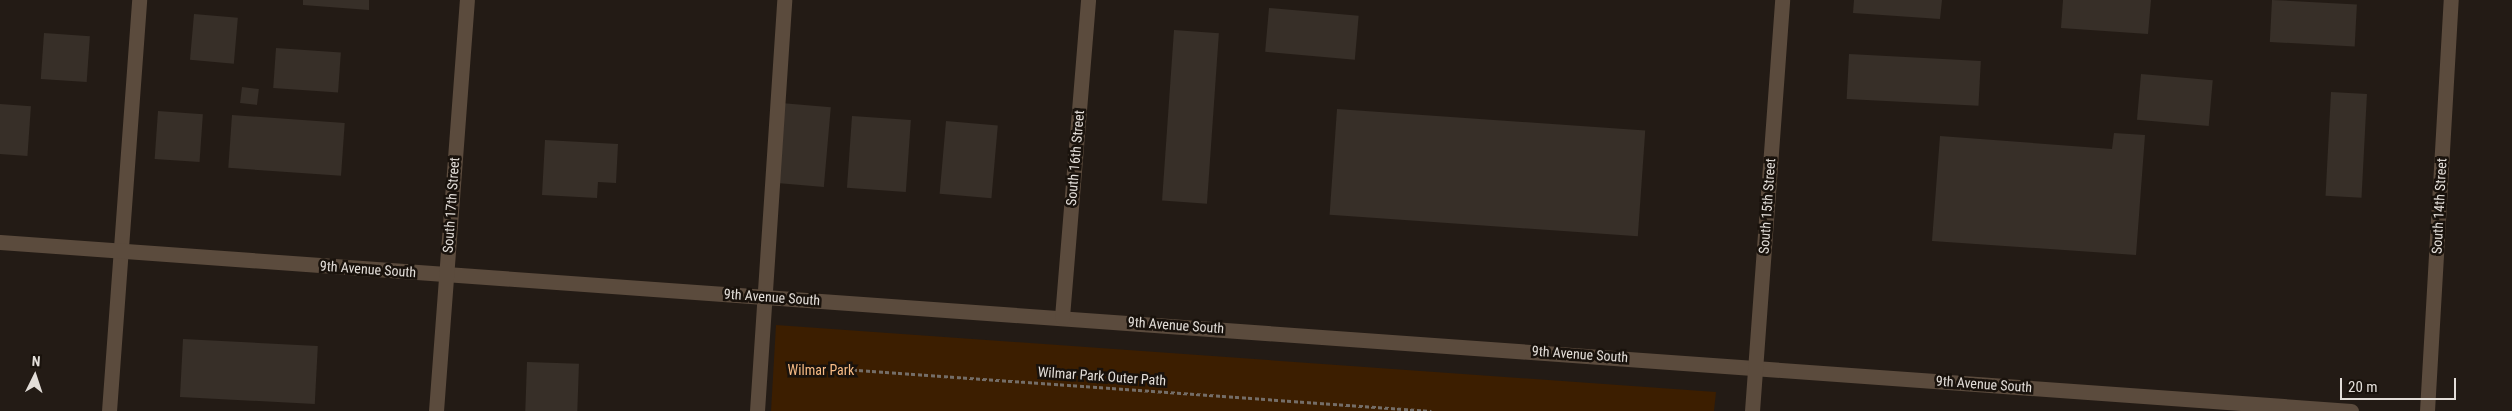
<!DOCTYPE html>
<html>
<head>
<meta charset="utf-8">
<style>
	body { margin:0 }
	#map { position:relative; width:2512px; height:411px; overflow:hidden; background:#231b15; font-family:"Roboto Condensed",sans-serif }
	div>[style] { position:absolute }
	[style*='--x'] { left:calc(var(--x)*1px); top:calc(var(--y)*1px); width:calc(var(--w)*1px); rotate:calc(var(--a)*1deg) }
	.green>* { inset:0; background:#3c1e00 }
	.building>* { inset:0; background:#372f28; transform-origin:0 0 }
	.path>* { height:3px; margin-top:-1.5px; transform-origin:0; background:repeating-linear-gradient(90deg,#746d67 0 4px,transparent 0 6.5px) }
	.lane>* { height:15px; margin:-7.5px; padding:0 7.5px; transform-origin:7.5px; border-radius:7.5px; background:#5b4b3d }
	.street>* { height:15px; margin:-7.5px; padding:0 7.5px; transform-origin:7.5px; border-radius:7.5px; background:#5b4b3d }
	span { translate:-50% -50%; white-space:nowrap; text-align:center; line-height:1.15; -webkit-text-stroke:5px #19120c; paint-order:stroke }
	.street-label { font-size:14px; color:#e3ded9 }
	.park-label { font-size:14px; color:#f7bb85 }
	.north { position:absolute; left:10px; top:351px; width:50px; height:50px; -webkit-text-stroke:4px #19120c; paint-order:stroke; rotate:4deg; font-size:14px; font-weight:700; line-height:20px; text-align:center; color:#e3ded9 }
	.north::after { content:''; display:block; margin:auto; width:18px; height:22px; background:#e3ded9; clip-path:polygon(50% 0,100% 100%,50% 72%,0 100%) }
	.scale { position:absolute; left:2340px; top:378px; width:116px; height:22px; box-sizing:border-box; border:2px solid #e3ded9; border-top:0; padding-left:6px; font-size:15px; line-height:18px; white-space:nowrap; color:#e3ded9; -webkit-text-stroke:4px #19120c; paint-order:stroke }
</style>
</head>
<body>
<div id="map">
	<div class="green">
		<div style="clip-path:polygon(776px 325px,1716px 392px,1714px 411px,771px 411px)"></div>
	</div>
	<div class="building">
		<div style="clip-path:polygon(303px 0,369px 0,369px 10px,303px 5px)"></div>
		<div style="clip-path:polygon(1854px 0,1942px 0,1940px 19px,1853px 13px)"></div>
		<div style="clip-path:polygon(2063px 0,2151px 0,2148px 34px,2061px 28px)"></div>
		<div style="left:2272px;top:0;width:85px;height:42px;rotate:3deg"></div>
		<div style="left:1269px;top:8px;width:90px;height:44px;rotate:5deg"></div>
		<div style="left:194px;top:14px;width:44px;height:46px;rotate:5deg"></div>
		<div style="left:1174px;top:30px;width:45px;height:171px;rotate:4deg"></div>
		<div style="left:44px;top:33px;width:46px;height:46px;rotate:4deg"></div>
		<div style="left:276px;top:48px;width:65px;height:40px;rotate:4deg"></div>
		<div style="left:1849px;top:54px;width:132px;height:45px;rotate:3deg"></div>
		<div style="left:2141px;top:74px;width:72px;height:46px;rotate:5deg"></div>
		<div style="left:242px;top:87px;width:17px;height:16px;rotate:7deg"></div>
		<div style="left:2331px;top:92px;width:36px;height:104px;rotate:3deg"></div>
		<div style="left:781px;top:103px;width:50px;height:80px;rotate:5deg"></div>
		<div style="left:0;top:104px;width:31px;height:50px;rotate:4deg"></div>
		<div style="left:1337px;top:109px;width:309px;height:106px;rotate:4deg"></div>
		<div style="left:158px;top:111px;width:45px;height:48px;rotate:4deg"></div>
		<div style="left:232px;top:115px;width:113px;height:53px;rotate:4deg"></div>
		<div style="left:852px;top:116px;width:59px;height:72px;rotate:4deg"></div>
		<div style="left:946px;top:121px;width:52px;height:73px;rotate:5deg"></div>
		<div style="clip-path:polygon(2114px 133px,2145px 135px,2136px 255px,1932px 241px,1940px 136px,2112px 149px)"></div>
		<div style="clip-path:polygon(545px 140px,618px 144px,616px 183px,598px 182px,597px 198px,542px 195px)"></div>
		<div style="left:183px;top:339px;width:135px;height:58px;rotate:3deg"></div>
		<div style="left:527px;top:362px;width:52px;height:49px;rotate:2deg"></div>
	</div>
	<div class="path">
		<div style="--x:788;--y:365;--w:645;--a:4.09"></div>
	</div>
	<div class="lane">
		<div style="--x:109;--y:411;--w:412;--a:-85.8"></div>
		<div style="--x:757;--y:411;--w:412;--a:-86.2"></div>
	</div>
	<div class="street">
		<div style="--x:0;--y:242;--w:2357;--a:4.11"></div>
		<div style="--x:1062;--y:317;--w:318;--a:-85.3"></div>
		<div style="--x:436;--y:411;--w:412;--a:-85.7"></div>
		<div style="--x:1752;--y:411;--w:412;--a:-85.8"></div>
		<div style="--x:2427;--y:411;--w:412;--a:-86.7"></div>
	</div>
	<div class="street-label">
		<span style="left:1075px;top:158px;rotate:-85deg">South 16th Street</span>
		<span style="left:451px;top:205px;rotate:-86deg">South 17th Street</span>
		<span style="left:1767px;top:206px;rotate:-86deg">South 15th Street</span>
		<span style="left:2439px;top:206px;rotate:-87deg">South 14th Street</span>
		<span style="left:368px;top:269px;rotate:4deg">9th Avenue South</span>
		<span style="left:772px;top:297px;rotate:4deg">9th Avenue South</span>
		<span style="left:1176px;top:325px;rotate:4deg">9th Avenue South</span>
		<span style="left:1580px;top:354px;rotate:4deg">9th Avenue South</span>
		<span style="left:1102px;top:376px;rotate:4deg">Wilmar Park Outer Path</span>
		<span style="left:1984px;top:384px;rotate:4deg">9th Avenue South</span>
	</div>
	<div class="park-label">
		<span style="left:821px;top:370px">Wilmar Park</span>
	</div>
	<div class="north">N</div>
	<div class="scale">20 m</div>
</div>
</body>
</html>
